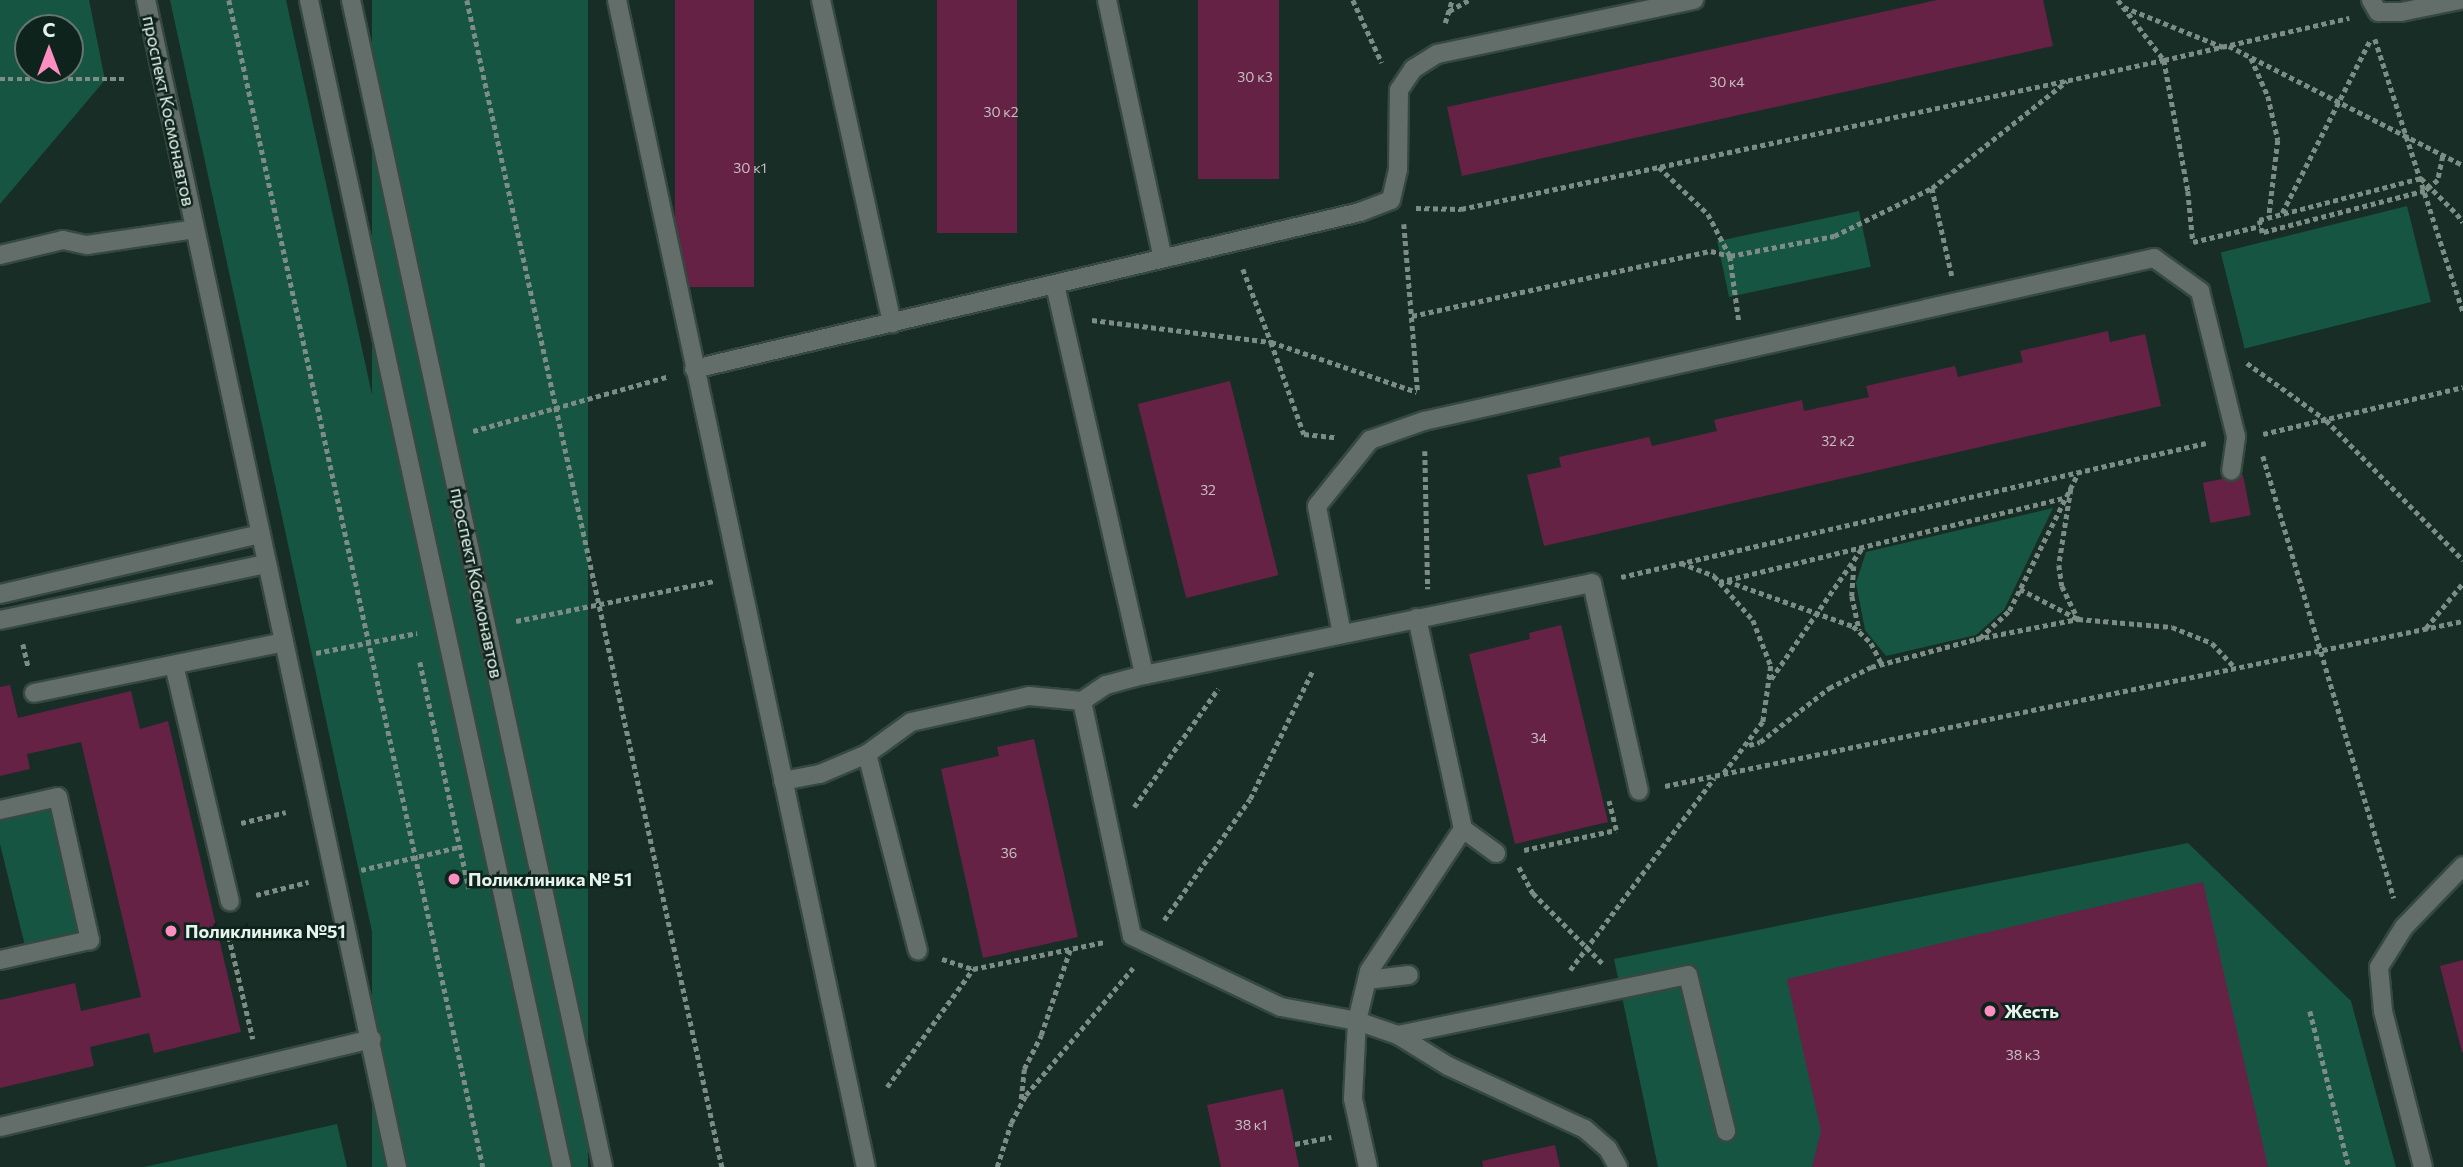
<!DOCTYPE html>
<html>
<head>
<meta charset="utf-8">
<style>
	body { margin:0 }
	#map { position:relative; width:2463px; height:1167px; overflow:hidden; background:#182d25; font-family:Commissioner,sans-serif }
	div>[style] { position:absolute }
	[style*='--x'] { left:calc(var(--x)*1px); top:calc(var(--y)*1px); width:calc(var(--w)*1px); rotate:calc(var(--a)*1deg) }
	.green>* { inset:0; background:#155541; transform-origin:0 0 }
	.building>* { inset:0; background:#624; transform-origin:0 0 }
	.path>* { height:4.5px; margin-top:-2.25px; transform-origin:0; background:repeating-linear-gradient(90deg,#7c8d86 0 5px,transparent 0 8.5px) }
	.roads { filter:drop-shadow(2px 0 #354941) drop-shadow(-2px 0 #354941) drop-shadow(0 2px #354941) drop-shadow(0 -2px #354941) }
	.service>* { height:18px; margin:-9px; padding:0 9px; transform-origin:9px; border-radius:9px; background:#636d69 }
	.minor>* { height:18px; margin:-9px; padding:0 9px; transform-origin:9px; border-radius:9px; background:#636d69 }
	.tertiary>* { height:18px; margin:-9px; padding:0 9px; transform-origin:9px; border-radius:9px; background:#636d69 }
	.dots>* { width:19px; height:19px; translate:-50% -50%; box-sizing:border-box; border:4px solid #0e231b; border-radius:50% }
	span { translate:-50% -50%; white-space:nowrap; text-align:center; line-height:1.15; -webkit-text-stroke:5px #0e231b; paint-order:stroke }
	.number-label { font-size:14px; color:#c6bfc3 }
	.number-label span { -webkit-text-stroke-width:0 }
	.street-label { font-size:18px; color:#e6f3ed }
	.poi-label { font-size:18px; color:#e6f3ed; font-weight:700 }
	.left { translate:0 -50%; text-align:left }
	.north { position:absolute; left:14px; top:14px; width:70px; height:70px; box-sizing:border-box; background:#0e231b; border:2px solid #64766f; border-radius:50%; rotate:0deg; font-size:19px; font-weight:700; line-height:28px; text-align:center; color:#e6f3ed }
	.north::after { content:''; display:block; margin:auto; width:24px; height:32px; background:#fd8ec0; clip-path:polygon(50% 0,100% 100%,50% 72%,0 100%) }
</style>
</head>
<body>
<div id="map">
	<div class="green">
		<div style="clip-path:polygon(evenodd,0 0,89px 0,105px 80px,0 204px,0 0,28px 28px,70px 28px,70px 70px,28px 70px,28px 28px)"></div>
		<div style="clip-path:polygon(170px 0,286px 0,417px 601px,400px 606px,491px 1064px,515px 1058px,539px 1167px,423px 1167px)"></div>
		<div style="left:372px;top:0;width:216px;height:1194px"></div>
		<div style="left:2407px;top:206px;width:99px;height:192px;rotate:76deg"></div>
		<div style="left:1859px;top:211px;width:57px;height:145px;rotate:78deg"></div>
		<div style="clip-path:polygon(2053px 508px,2004px 610px,1976px 635px,1886px 656px,1865px 630px,1856px 583px,1866px 552px)"></div>
		<div style="clip-path:polygon(58px 797px,90px 940px,27px 954px,0 844px,0 810px)"></div>
		<div style="clip-path:polygon(2188px 843px,2351px 1001px,2396px 1167px,1658px 1167px,1614px 959px)"></div>
		<div style="clip-path:polygon(337px 1124px,347px 1167px,144px 1167px)"></div>
	</div>
	<div class="building">
		<div style="left:675px;top:0;width:79px;height:287px"></div>
		<div style="left:937px;top:0;width:80px;height:233px"></div>
		<div style="left:1198px;top:0;width:81px;height:179px"></div>
		<div style="clip-path:polygon(1937px 0,2043px 0,2053px 46px,1462px 176px,1447px 107px)"></div>
		<div style="clip-path:polygon(2108px 331px,2110px 342px,2145px 334px,2161px 406px,1544px 546px,1527px 475px,1561px 467px,1559px 457px,1649px 437px,1652px 446px,1717px 431px,1714px 420px,1802px 400px,1804px 411px,1869px 397px,1866px 386px,1955px 366px,1958px 377px,2023px 362px,2020px 351px)"></div>
		<div style="left:1230px;top:381px;width:200px;height:95px;rotate:76deg"></div>
		<div style="left:2243px;top:475px;width:41px;height:41px;rotate:79deg"></div>
		<div style="clip-path:polygon(1561px 625px,1608px 822px,1515px 844px,1469px 654px,1530px 639px,1529px 633px)"></div>
		<div style="clip-path:polygon(10px 685px,18px 718px,131px 691px,140px 729px,168px 721px,241px 1032px,154px 1053px,149px 1033px,90px 1047px,94px 1066px,0 1088px,0 1000px,75px 983px,81px 1011px,141px 997px,81px 742px,27px 754px,30px 769px,0 776px,0 687px)"></div>
		<div style="clip-path:polygon(1034px 739px,1078px 937px,983px 958px,941px 769px,999px 756px,997px 747px)"></div>
		<div style="clip-path:polygon(2203px 882px,2268px 1167px,1812px 1167px,1821px 1131px,1787px 979px)"></div>
		<div style="clip-path:polygon(2463px 960px,2463px 1052px,2462px 1052px,2440px 966px)"></div>
		<div style="clip-path:polygon(1283px 1089px,1299px 1167px,1221px 1167px,1207px 1105px)"></div>
		<div style="clip-path:polygon(1555px 1145px,1560px 1167px,1483px 1167px,1482px 1161px)"></div>
	</div>
	<div class="path">
		<div style="--x:229;--y:0;--w:1194;--a:77.72"></div>
		<div style="--x:467;--y:0;--w:1195;--a:77.67"></div>
		<div style="--x:1353;--y:0;--w:69;--a:65.3"></div>
		<div style="--x:2118;--y:0;--w:76;--a:52.5"></div>
		<div style="--x:2164;--y:60;--w:190;--a:-12.8"></div>
		<div style="--x:2124;--y:7;--w:107;--a:22"></div>
		<div style="--x:1449;--y:11;--w:23;--a:-29"></div>
		<div style="--x:1445;--y:23;--w:24;--a:-73"></div>
		<div style="--x:2375;--y:39;--w:286;--a:72.1"></div>
		<div style="--x:2229;--y:46;--w:263;--a:27"></div>
		<div style="--x:2251;--y:58;--w:42;--a:65.9"></div>
		<div style="--x:2268;--y:96;--w:45;--a:77.2"></div>
		<div style="--x:2278;--y:140;--w:78;--a:96.7"></div>
		<div style="--x:0;--y:79;--w:126;--a:0"></div>
		<div style="--x:2443;--y:156;--w:25;--a:102"></div>
		<div style="--x:2438;--y:180;--w:11;--a:139"></div>
		<div style="--x:2430;--y:187;--w:6;--a:141"></div>
		<div style="--x:2425;--y:191;--w:168;--a:165.6"></div>
		<div style="--x:2262;--y:233;--w:13;--a:-103"></div>
		<div style="--x:2259;--y:220;--w:167;--a:-14.5"></div>
		<div style="--x:2421;--y:178;--w:51;--a:45"></div>
		<div style="--x:2457;--y:214;--w:10;--a:53"></div>
		<div style="--x:1659;--y:167;--w:68;--a:43.8"></div>
		<div style="--x:1708;--y:214;--w:47;--a:62.4"></div>
		<div style="--x:1730;--y:256;--w:67;--a:82.2"></div>
		<div style="--x:1932;--y:188;--w:90;--a:77.2"></div>
		<div style="--x:1416;--y:208;--w:45;--a:1.3"></div>
		<div style="--x:1461;--y:209;--w:719;--a:-11.97"></div>
		<div style="--x:2164;--y:60;--w:133;--a:79.6"></div>
		<div style="--x:2188;--y:191;--w:51;--a:84.4"></div>
		<div style="--x:2193;--y:242;--w:69;--a:-13.4"></div>
		<div style="--x:2282;--y:213;--w:194;--a:-63"></div>
		<div style="--x:1404;--y:224;--w:170;--a:85.3"></div>
		<div style="--x:1243;--y:269;--w:78;--a:69"></div>
		<div style="--x:1271;--y:342;--w:154;--a:18.9"></div>
		<div style="--x:1412;--y:316;--w:306;--a:-12.3"></div>
		<div style="--x:1711;--y:251;--w:20;--a:15"></div>
		<div style="--x:1730;--y:256;--w:106;--a:-10.9"></div>
		<div style="--x:1834;--y:236;--w:109;--a:-26.1"></div>
		<div style="--x:1932;--y:188;--w:172;--a:-38.4"></div>
		<div style="--x:1092;--y:320;--w:180;--a:7"></div>
		<div style="--x:1271;--y:342;--w:98;--a:70.3"></div>
		<div style="--x:1304;--y:434;--w:31;--a:6"></div>
		<div style="--x:2247;--y:363;--w:97;--a:35.8"></div>
		<div style="--x:2326;--y:420;--w:196;--a:45.6"></div>
		<div style="--x:473;--y:431;--w:201;--a:-15.6"></div>
		<div style="--x:2263;--y:434;--w:205;--a:-13.2"></div>
		<div style="--x:1425;--y:451;--w:138;--a:88.8"></div>
		<div style="--x:2263;--y:456;--w:461;--a:73.5"></div>
		<div style="--x:2071;--y:489;--w:77;--a:99"></div>
		<div style="--x:2059;--y:565;--w:21;--a:82"></div>
		<div style="--x:2062;--y:586;--w:37;--a:64"></div>
		<div style="--x:1681;--y:563;--w:36;--a:21"></div>
		<div style="--x:1854;--y:566;--w:30;--a:94"></div>
		<div style="--x:1852;--y:596;--w:35;--a:78"></div>
		<div style="--x:1714;--y:576;--w:59;--a:48.4"></div>
		<div style="--x:1753;--y:620;--w:49;--a:68.6"></div>
		<div style="--x:1771;--y:666;--w:57;--a:98.1"></div>
		<div style="--x:1763;--y:722;--w:64;--a:127.4"></div>
		<div style="--x:1621;--y:577;--w:600;--a:-12.9"></div>
		<div style="--x:1727;--y:581;--w:134;--a:19.7"></div>
		<div style="--x:1853;--y:626;--w:25;--a:43"></div>
		<div style="--x:1871;--y:643;--w:22;--a:63"></div>
		<div style="--x:1719;--y:582;--w:355;--a:-13.7"></div>
		<div style="--x:2020;--y:589;--w:65;--a:27.3"></div>
		<div style="--x:516;--y:621;--w:203;--a:-11.4"></div>
		<div style="--x:2426;--y:628;--w:58;--a:-50.6"></div>
		<div style="--x:1980;--y:638;--w:40;--a:-43"></div>
		<div style="--x:2009;--y:611;--w:154;--a:-63.4"></div>
		<div style="--x:23;--y:644;--w:23;--a:77"></div>
		<div style="--x:316;--y:653;--w:103;--a:-11.2"></div>
		<div style="--x:420;--y:662;--w:232;--a:77.8"></div>
		<div style="--x:1771;--y:679;--w:160;--a:-55.2"></div>
		<div style="--x:1749;--y:745;--w:11;--a:-15"></div>
		<div style="--x:1760;--y:742;--w:88;--a:-38"></div>
		<div style="--x:1829;--y:688;--w:47;--a:-26.6"></div>
		<div style="--x:1871;--y:667;--w:109;--a:-14.9"></div>
		<div style="--x:1976;--y:639;--w:104;--a:-11.1"></div>
		<div style="--x:2078;--y:619;--w:94;--a:4.9"></div>
		<div style="--x:2172;--y:627;--w:43;--a:21.8"></div>
		<div style="--x:2212;--y:643;--w:34;--a:47"></div>
		<div style="--x:1665;--y:786;--w:815;--a:-11.68"></div>
		<div style="--x:1134;--y:807;--w:145;--a:-54.6"></div>
		<div style="--x:241;--y:823;--w:46;--a:-13.7"></div>
		<div style="--x:1524;--y:850;--w:94;--a:-12.3"></div>
		<div style="--x:1616;--y:830;--w:30;--a:-104"></div>
		<div style="--x:1519;--y:867;--w:30;--a:62"></div>
		<div style="--x:1533;--y:893;--w:101;--a:45.4"></div>
		<div style="--x:361;--y:870;--w:101;--a:-13.2"></div>
		<div style="--x:256;--y:895;--w:54;--a:-14"></div>
		<div style="--x:1164;--y:920;--w:148;--a:-54.6"></div>
		<div style="--x:1250;--y:799;--w:144;--a:-64"></div>
		<div style="--x:227;--y:928;--w:114;--a:76.8"></div>
		<div style="--x:942;--y:959;--w:33;--a:18"></div>
		<div style="--x:973;--y:969;--w:134;--a:-11.6"></div>
		<div style="--x:1570;--y:970;--w:240;--a:-53.1"></div>
		<div style="--x:2310;--y:1011;--w:161;--a:76"></div>
		<div style="--x:887;--y:1087;--w:146;--a:-53.9"></div>
		<div style="--x:1021;--y:1099;--w:30;--a:-84"></div>
		<div style="--x:1024;--y:1069;--w:38;--a:-63"></div>
		<div style="--x:1041;--y:1035;--w:90;--a:-71.2"></div>
		<div style="--x:1295;--y:1144;--w:37;--a:-11"></div>
		<div style="--x:997;--y:1167;--w:46;--a:-72.3"></div>
		<div style="--x:1011;--y:1123;--w:32;--a:-62"></div>
		<div style="--x:1026;--y:1095;--w:166;--a:-49.9"></div>
	</div>
	<div class="roads">
		<div class="service">
			<div style="--x:821;--y:0;--w:331;--a:77.6"></div>
			<div style="--x:1107;--y:0;--w:264;--a:77.8"></div>
			<div style="--x:2371;--y:0;--w:14;--a:60"></div>
			<div style="--x:2378;--y:12;--w:23;--a:0"></div>
			<div style="--x:2401;--y:12;--w:60;--a:-11.5"></div>
			<div style="--x:0;--y:255;--w:65;--a:-13.4"></div>
			<div style="--x:63;--y:240;--w:25;--a:12"></div>
			<div style="--x:87;--y:245;--w:109;--a:-8.4"></div>
			<div style="--x:1055;--y:285;--w:400;--a:77.1"></div>
			<div style="--x:694;--y:369;--w:684;--a:-13.26"></div>
			<div style="--x:1360;--y:212;--w:33;--a:-21"></div>
			<div style="--x:1391;--y:200;--w:31;--a:-77"></div>
			<div style="--x:1398;--y:170;--w:80;--a:-89.3"></div>
			<div style="--x:1399;--y:90;--w:25;--a:-56"></div>
			<div style="--x:1413;--y:69;--w:28;--a:-32"></div>
			<div style="--x:1437;--y:54;--w:263;--a:-11.9"></div>
			<div style="--x:0;--y:594;--w:266;--a:-13"></div>
			<div style="--x:0;--y:620;--w:272;--a:-11.9"></div>
			<div style="--x:1342;--y:634;--w:130;--a:-101.1"></div>
			<div style="--x:1317;--y:506;--w:85;--a:-51.2"></div>
			<div style="--x:1370;--y:440;--w:57;--a:-19.4"></div>
			<div style="--x:1424;--y:421;--w:748;--a:-12.59"></div>
			<div style="--x:2154;--y:258;--w:57;--a:35.7"></div>
			<div style="--x:2200;--y:291;--w:150;--a:76.1"></div>
			<div style="--x:2236;--y:437;--w:34;--a:98"></div>
			<div style="--x:174;--y:665;--w:243;--a:76.7"></div>
			<div style="--x:34;--y:693;--w:255;--a:-11.5"></div>
			<div style="--x:1082;--y:701;--w:240;--a:78"></div>
			<div style="--x:1132;--y:936;--w:165;--a:25.5"></div>
			<div style="--x:1281;--y:1007;--w:77;--a:10.4"></div>
			<div style="--x:1357;--y:1021;--w:43;--a:18.9"></div>
			<div style="--x:1398;--y:1035;--w:59;--a:31.8"></div>
			<div style="--x:1448;--y:1066;--w:151;--a:24.7"></div>
			<div style="--x:1585;--y:1129;--w:30;--a:41"></div>
			<div style="--x:1608;--y:1149;--w:21;--a:61"></div>
			<div style="--x:867;--y:754;--w:203;--a:75.5"></div>
			<div style="--x:783;--y:781;--w:38;--a:-11"></div>
			<div style="--x:820;--y:774;--w:51;--a:-23.1"></div>
			<div style="--x:867;--y:754;--w:54;--a:-36"></div>
			<div style="--x:911;--y:722;--w:121;--a:-12.4"></div>
			<div style="--x:1029;--y:696;--w:53;--a:5.4"></div>
			<div style="--x:1082;--y:701;--w:29;--a:-34"></div>
			<div style="--x:1106;--y:685;--w:39;--a:-15"></div>
			<div style="--x:1144;--y:675;--w:457;--a:-11.6"></div>
			<div style="--x:1592;--y:583;--w:213;--a:77.3"></div>
			<div style="--x:0;--y:810;--w:59;--a:-12.6"></div>
			<div style="--x:58;--y:797;--w:147;--a:77.4"></div>
			<div style="--x:90;--y:940;--w:92;--a:167.5"></div>
			<div style="--x:1463;--y:829;--w:41;--a:36"></div>
			<div style="--x:1367;--y:980;--w:42;--a:-6.8"></div>
			<div style="--x:1398;--y:1035;--w:296;--a:-11.7"></div>
			<div style="--x:1688;--y:975;--w:161;--a:76.3"></div>
			<div style="--x:0;--y:1127;--w:382;--a:-13.3"></div>
			<div style="--x:1368;--y:1167;--w:70;--a:-102.4"></div>
			<div style="--x:1353;--y:1099;--w:78;--a:-87.1"></div>
			<div style="--x:1357;--y:1021;--w:51;--a:-76.5"></div>
			<div style="--x:1369;--y:971;--w:170;--a:-56.5"></div>
			<div style="--x:1463;--y:829;--w:216;--a:-102.3"></div>
			<div style="--x:2423;--y:1167;--w:161;--a:-104.4"></div>
			<div style="--x:2383;--y:1011;--w:44;--a:-95.2"></div>
			<div style="--x:2379;--y:967;--w:47;--a:-58"></div>
			<div style="--x:2404;--y:927;--w:85;--a:-46"></div>
		</div>
		<div class="minor">
			<div style="--x:146;--y:0;--w:1194;--a:77.86"></div>
			<div style="--x:617;--y:0;--w:1193;--a:77.96"></div>
		</div>
		<div class="tertiary">
			<div style="--x:309;--y:0;--w:1194;--a:77.77"></div>
			<div style="--x:351;--y:0;--w:1194;--a:77.81"></div>
		</div>
	</div>
	<div class="dots">
		<div style="left:454px;top:879px;background:#fd8ec0"></div>
		<div style="left:171px;top:931px;background:#fd8ec0"></div>
		<div style="left:1990px;top:1011px;background:#fd8ec0"></div>
	</div>
	<div class="number-label">
		<span style="left:1255px;top:77px">30 к3</span>
		<span style="left:1727px;top:82px">30 к4</span>
		<span style="left:1001px;top:112px">30 к2</span>
		<span style="left:750px;top:168px">30 к1</span>
		<span style="left:1838px;top:441px">32 к2</span>
		<span style="left:1208px;top:490px">32</span>
		<span style="left:1539px;top:738px">34</span>
		<span style="left:1009px;top:853px">36</span>
		<span style="left:2023px;top:1055px">38 к3</span>
		<span style="left:1251px;top:1125px">38 к1</span>
	</div>
	<div class="street-label">
		<span style="left:169px;top:111px;rotate:78deg">проспект Космонавтов</span>
		<span style="left:477px;top:583px;rotate:78deg">проспект Космонавтов</span>
	</div>
	<div class="poi-label">
		<span class="left" style="left:468px;top:879px">Поликлиника № 51</span>
		<span class="left" style="left:185px;top:931px">Поликлиника №51</span>
		<span class="left" style="left:2004px;top:1011px">Жесть</span>
	</div>
	<div class="north">С</div>
</div>
</body>
</html>
